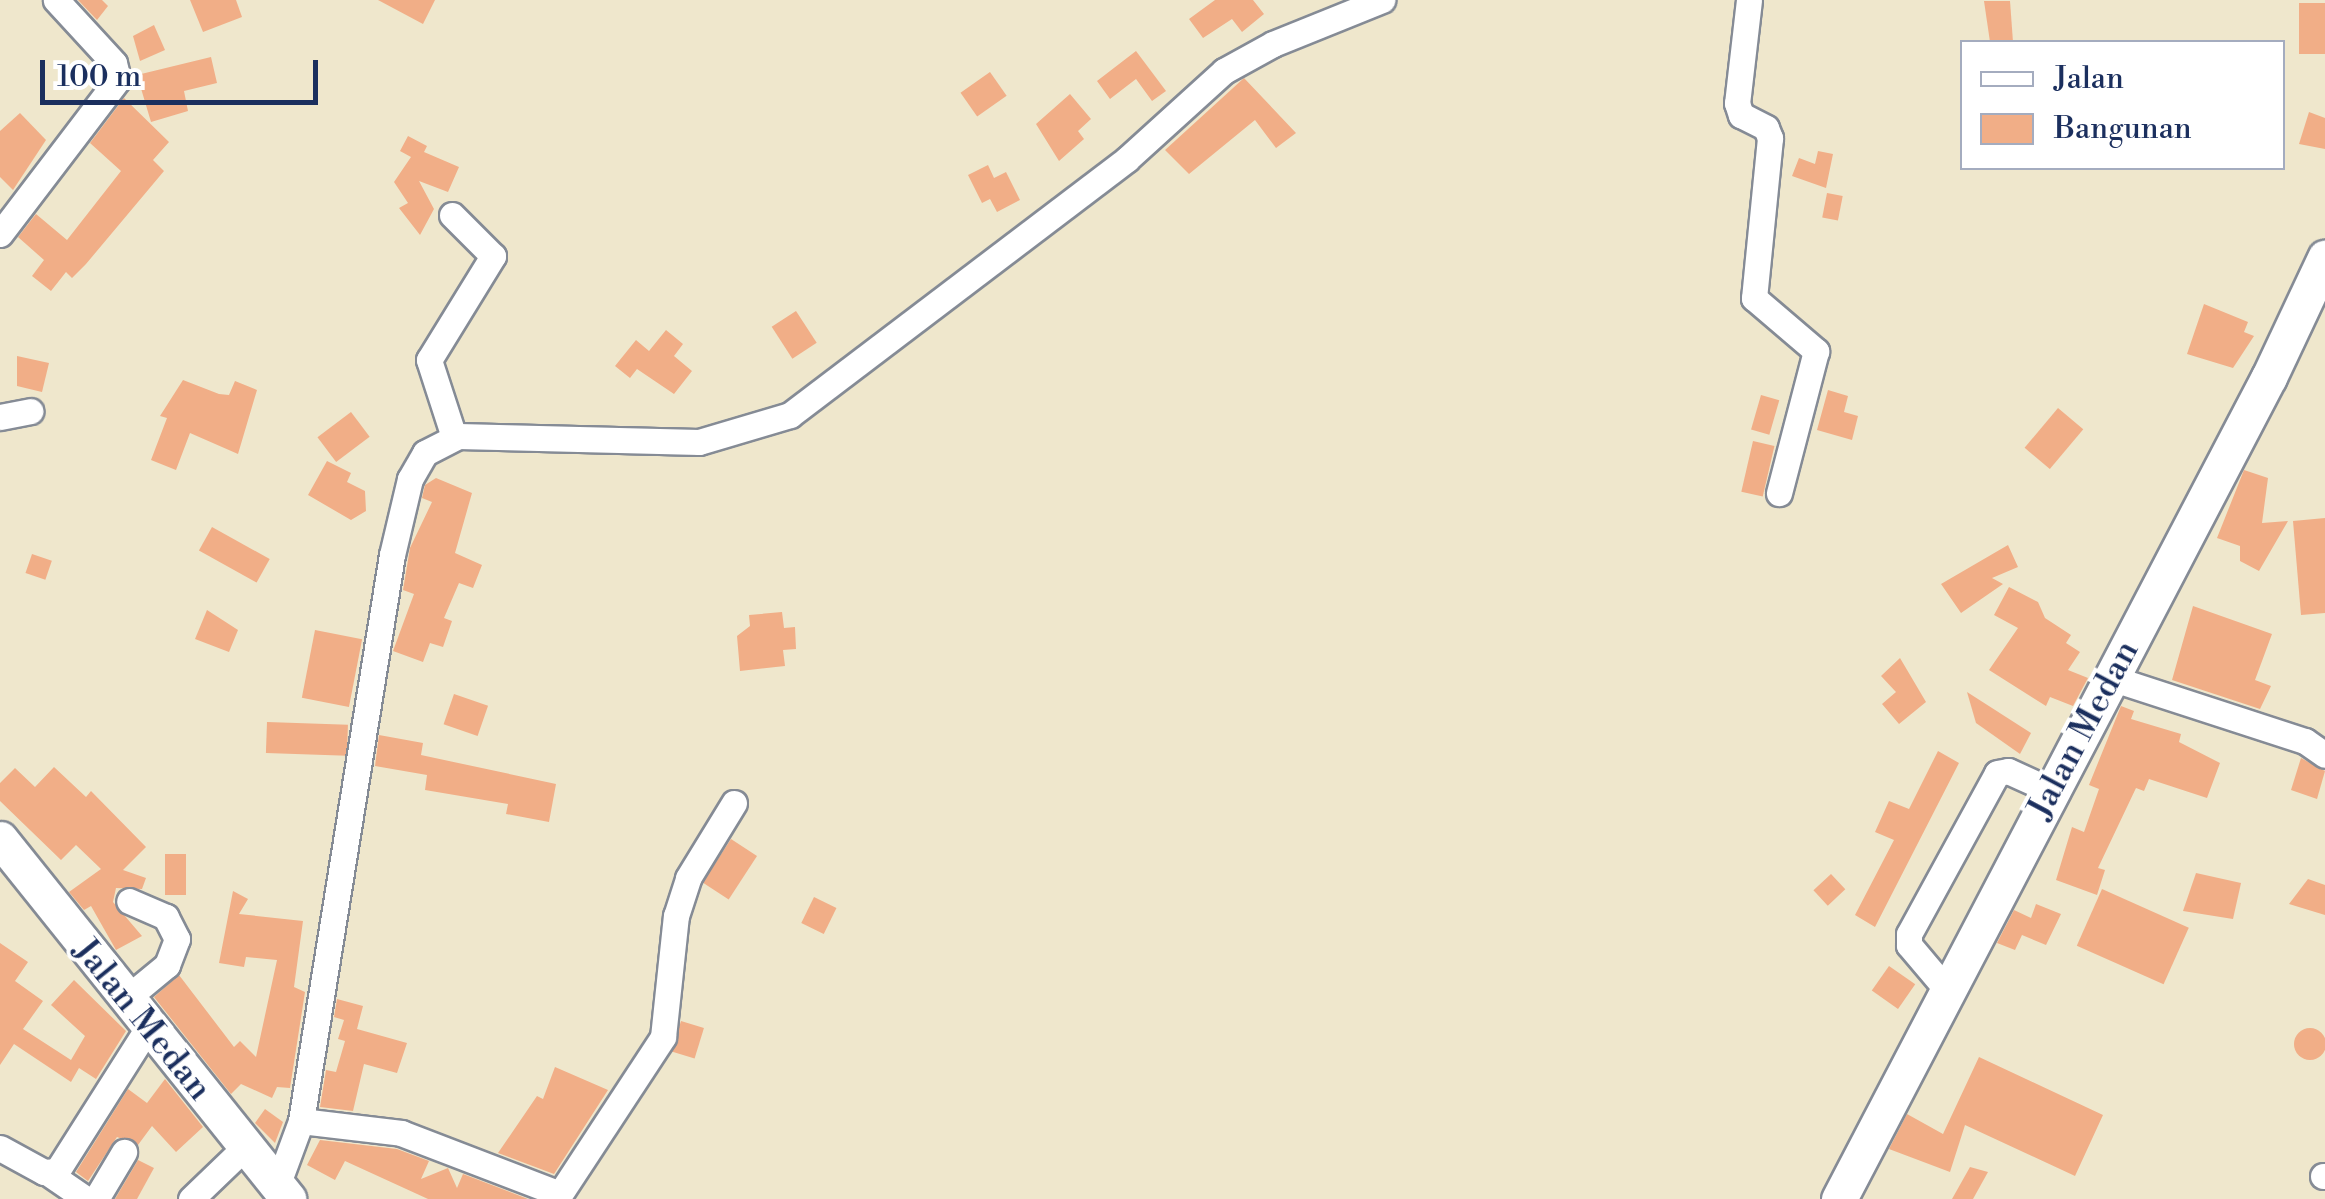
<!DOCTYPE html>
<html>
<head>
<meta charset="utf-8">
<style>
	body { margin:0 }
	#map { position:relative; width:2325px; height:1199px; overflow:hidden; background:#efe7cc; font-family:"Libre Bodoni",serif }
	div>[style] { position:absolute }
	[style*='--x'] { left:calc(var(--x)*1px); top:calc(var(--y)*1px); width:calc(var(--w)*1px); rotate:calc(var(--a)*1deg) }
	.building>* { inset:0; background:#f1ae87; transform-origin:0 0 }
	.round { border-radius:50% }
	.roads { filter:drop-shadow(2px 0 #858b95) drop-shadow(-2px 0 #858b95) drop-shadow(0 2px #858b95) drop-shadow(0 -2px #858b95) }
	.minor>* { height:25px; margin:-12.5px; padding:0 12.5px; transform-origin:12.5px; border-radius:12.5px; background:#fff }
	.highway>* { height:35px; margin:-17.5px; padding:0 17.5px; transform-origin:17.5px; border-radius:17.5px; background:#fff }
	span { translate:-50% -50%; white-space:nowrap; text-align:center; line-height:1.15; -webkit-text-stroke:8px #fff; paint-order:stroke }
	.street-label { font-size:35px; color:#1b2f5e }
	.legend { position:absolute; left:1960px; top:40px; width:325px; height:130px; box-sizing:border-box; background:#fff; border:2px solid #a4acbf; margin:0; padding:12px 18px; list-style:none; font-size:30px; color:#1b2f5e }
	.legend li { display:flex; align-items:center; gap:20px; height:50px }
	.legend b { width:50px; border:2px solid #a4acbf }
	.scale { position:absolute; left:40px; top:60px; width:278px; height:45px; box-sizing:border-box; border:5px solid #1b2f5e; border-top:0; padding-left:12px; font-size:30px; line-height:35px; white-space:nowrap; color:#1b2f5e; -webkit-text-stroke:8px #fff; paint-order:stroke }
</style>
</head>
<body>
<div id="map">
	<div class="building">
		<div style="clip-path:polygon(78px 0,102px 0,108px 6px,97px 20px)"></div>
		<div style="clip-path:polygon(190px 0,236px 0,242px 17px,203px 32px)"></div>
		<div style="clip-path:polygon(378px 0,435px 0,423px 24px)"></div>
		<div style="clip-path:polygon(1215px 0,1253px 0,1264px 14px,1242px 32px,1232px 19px,1203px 38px,1189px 19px)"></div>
		<div style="clip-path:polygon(1984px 1px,2010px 1px,2013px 42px,1990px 42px)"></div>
		<div style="left:2299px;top:3px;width:26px;height:51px"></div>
		<div style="clip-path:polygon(154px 25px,165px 50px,140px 61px,133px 36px)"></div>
		<div style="clip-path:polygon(1136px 51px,1166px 91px,1152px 101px,1136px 79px,1110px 99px,1097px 81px)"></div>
		<div style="clip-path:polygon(211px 57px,217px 83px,184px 91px,188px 111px,151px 122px,137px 75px)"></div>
		<div style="left:990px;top:72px;width:29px;height:36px;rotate:55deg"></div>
		<div style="clip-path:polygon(1244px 78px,1296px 133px,1276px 148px,1255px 120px,1189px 174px,1165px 150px)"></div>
		<div style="clip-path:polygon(1070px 94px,1091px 119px,1078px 131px,1084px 139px,1059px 161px,1036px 124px)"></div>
		<div style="clip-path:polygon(124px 98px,169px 142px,153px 160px,164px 171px,86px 264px,72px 278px,66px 272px,51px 291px,32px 276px,44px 260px,18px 237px,36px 214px,67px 240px,121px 171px,90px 143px)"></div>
		<div style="clip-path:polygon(2309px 112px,2325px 118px,2325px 149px,2299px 144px)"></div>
		<div style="clip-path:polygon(20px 113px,46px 140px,13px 190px,0 177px,0 131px)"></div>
		<div style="clip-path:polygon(408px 136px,427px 146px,424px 152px,459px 167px,448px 192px,419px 181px,434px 209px,420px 235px,399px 208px,408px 203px,394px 182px,411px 157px,400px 151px)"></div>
		<div style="clip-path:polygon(1818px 151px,1833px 154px,1826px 188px,1792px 176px,1799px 158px,1815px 164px)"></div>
		<div style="clip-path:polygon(988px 165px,994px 178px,1006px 172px,1020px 200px,997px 212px,990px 199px,982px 203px,968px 175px)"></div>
		<div style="left:1827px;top:193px;width:16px;height:25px;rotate:11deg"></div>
		<div style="clip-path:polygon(2204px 304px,2248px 322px,2244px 332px,2254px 336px,2233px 368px,2187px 354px)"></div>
		<div style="left:796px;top:311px;width:38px;height:29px;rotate:57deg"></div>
		<div style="clip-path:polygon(666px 330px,683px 344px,674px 356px,692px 371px,674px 394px,637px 369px,630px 378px,615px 366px,636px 340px,649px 351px)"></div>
		<div style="clip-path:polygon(17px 356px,49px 363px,42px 392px,17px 386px)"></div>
		<div style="clip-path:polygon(183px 380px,219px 394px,229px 395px,235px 381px,257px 390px,238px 454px,190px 433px,176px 470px,151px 460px,167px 418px,160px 416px)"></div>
		<div style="clip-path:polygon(1828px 390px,1848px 396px,1844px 412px,1858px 416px,1852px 440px,1817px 430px)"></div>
		<div style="left:1761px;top:395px;width:19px;height:36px;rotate:16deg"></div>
		<div style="left:2058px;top:408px;width:33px;height:52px;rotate:40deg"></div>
		<div style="left:351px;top:412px;width:31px;height:42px;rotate:53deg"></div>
		<div style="left:1753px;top:441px;width:22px;height:52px;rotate:13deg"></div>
		<div style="clip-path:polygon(327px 461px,351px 473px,347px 482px,365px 491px,366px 511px,351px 520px,308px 495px)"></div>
		<div style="clip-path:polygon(2244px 470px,2268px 478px,2262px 523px,2288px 521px,2259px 571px,2240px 561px,2240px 546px,2217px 538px)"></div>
		<div style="clip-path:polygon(436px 478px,472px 493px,455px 553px,482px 565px,473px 588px,459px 583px,444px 618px,452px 621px,443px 647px,430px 643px,423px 662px,393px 651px,414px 594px,403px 590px,410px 548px,432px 502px,422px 498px,425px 485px)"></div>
		<div style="clip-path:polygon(2325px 518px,2325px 613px,2301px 615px,2293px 521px)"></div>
		<div style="left:212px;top:527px;width:66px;height:27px;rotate:29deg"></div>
		<div style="clip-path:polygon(2008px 545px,2018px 567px,1992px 578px,2003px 584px,1961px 613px,1941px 584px)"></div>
		<div style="left:32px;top:554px;width:21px;height:20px;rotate:19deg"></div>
		<div style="clip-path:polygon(2009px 587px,2038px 602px,2045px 618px,2071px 635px,2066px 643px,2080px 652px,2068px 670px,2088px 678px,2073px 706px,2050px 697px,2046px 706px,1989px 670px,2018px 628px,1994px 615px)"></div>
		<div style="clip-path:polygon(2193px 606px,2272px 634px,2255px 680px,2271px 686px,2260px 709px,2172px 680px)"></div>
		<div style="clip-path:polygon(207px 610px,238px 630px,229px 652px,195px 639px)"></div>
		<div style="clip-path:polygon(782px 612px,784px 628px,795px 627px,796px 649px,783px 650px,785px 666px,740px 671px,737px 636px,750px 626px,749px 615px)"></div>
		<div style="left:315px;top:630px;width:48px;height:69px;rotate:11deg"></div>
		<div style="clip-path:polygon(1900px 658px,1926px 702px,1899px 724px,1882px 704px,1896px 692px,1881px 676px)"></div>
		<div style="clip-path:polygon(1967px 692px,2031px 733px,2020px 754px,1976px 723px)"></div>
		<div style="left:454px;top:694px;width:36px;height:32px;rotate:19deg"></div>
		<div style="clip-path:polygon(2121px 706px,2134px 711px,2131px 719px,2181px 734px,2179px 742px,2220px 763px,2207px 798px,2149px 779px,2144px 791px,2136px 788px,2098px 868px,2105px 870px,2097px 895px,2056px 880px,2072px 827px,2084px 832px,2099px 789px,2089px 785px)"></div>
		<div style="left:267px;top:722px;width:81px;height:31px;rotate:2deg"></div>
		<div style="clip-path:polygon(379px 735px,423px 743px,421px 755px,556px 784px,549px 822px,506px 814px,508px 804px,425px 790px,427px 775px,375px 766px)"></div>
		<div style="clip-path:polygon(1938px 751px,1959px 763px,1875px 927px,1855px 915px,1894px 840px,1875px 832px,1889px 801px,1909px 809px)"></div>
		<div style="clip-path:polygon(2301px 758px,2325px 771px,2317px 799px,2291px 790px)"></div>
		<div style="clip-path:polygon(54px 767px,86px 797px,91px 791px,146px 847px,123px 870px,146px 878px,142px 889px,116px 888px,113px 902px,142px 936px,116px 950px,91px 906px,84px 910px,69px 892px,101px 869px,76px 845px,61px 860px,0 801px,0 783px,15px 768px,35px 787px)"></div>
		<div style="left:731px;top:839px;width:31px;height:52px;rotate:33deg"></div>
		<div style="left:186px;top:854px;width:41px;height:21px;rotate:90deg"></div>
		<div style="clip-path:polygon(2196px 873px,2241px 883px,2233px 919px,2183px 911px)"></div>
		<div style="left:1831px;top:874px;width:21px;height:24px;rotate:47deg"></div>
		<div style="clip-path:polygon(2308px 879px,2325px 885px,2325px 915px,2289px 904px)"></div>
		<div style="left:2102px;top:889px;width:95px;height:62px;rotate:24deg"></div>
		<div style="clip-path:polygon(233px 891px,248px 899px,239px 914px,303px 921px,294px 987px,305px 992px,290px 1088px,277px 1087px,272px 1098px,241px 1084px,231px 1094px,154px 997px,179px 975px,234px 1047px,240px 1041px,256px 1057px,277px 960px,246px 957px,244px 967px,219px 963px)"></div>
		<div style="left:814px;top:897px;width:25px;height:29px;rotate:26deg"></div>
		<div style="clip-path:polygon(2036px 904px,2061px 914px,2046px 945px,2022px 935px,2015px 950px,1997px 943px,2014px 910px,2031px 918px)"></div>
		<div style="clip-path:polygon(0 943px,28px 962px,15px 981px,43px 1001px,23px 1029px,71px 1060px,85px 1036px,51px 1005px,74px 980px,126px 1031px,96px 1079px,79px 1068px,71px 1082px,14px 1044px,0 1065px)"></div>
		<div style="left:1889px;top:966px;width:32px;height:30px;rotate:35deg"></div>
		<div style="clip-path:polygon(337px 999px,363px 1006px,357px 1029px,407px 1043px,397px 1073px,364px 1064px,353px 1111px,320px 1107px,326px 1070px,336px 1072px,345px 1041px,338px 1039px,344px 1020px,334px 1017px)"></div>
		<div style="left:681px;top:1021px;width:24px;height:32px;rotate:17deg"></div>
		<div class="round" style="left:2294px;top:1028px;width:32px;height:32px"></div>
		<div style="clip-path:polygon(1979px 1057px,2103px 1115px,2075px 1176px,1965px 1125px,1950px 1172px,1889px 1149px,1907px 1114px,1943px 1134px)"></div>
		<div style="clip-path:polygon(555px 1067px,608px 1090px,554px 1174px,498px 1153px,537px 1096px,543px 1099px)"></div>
		<div style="clip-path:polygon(165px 1079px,203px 1127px,176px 1152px,152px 1126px,138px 1145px,117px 1137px,88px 1181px,76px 1172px,128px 1089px,147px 1103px)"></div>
		<div style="clip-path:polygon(265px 1109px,283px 1122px,275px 1143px,255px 1123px)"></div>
		<div style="clip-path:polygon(320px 1140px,397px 1149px,429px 1161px,421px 1179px,448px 1168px,457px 1188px,463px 1174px,528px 1199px,428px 1199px,345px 1161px,335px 1180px,307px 1165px)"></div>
		<div style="clip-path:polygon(138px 1160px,154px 1168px,137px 1199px,115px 1199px)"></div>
		<div style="clip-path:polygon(1970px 1167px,1988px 1172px,1973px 1199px,1952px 1199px)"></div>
	</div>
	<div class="roads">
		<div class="minor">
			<div style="--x:1749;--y:0;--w:104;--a:96.6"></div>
			<div style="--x:1737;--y:103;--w:13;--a:72"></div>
			<div style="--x:1741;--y:115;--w:28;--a:27"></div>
			<div style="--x:1766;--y:128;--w:11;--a:68"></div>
			<div style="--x:1770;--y:138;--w:161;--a:95.7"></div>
			<div style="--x:1754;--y:298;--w:82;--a:40.5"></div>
			<div style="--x:1816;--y:351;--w:147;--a:104.6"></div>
			<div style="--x:452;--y:215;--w:58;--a:45"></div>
			<div style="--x:493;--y:256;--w:122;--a:121.6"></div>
			<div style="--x:429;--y:360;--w:81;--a:72"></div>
			<div style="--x:0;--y:234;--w:195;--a:-52.7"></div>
			<div style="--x:118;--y:79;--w:16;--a:-104"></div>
			<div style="--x:114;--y:63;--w:86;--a:-132.6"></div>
			<div style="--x:0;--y:417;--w:31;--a:-11"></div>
			<div style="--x:2111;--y:678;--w:204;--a:18"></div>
			<div style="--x:2305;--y:741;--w:24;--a:35"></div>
			<div style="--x:1947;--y:990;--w:59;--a:-130.2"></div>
			<div style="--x:1909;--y:945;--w:11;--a:-90"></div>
			<div style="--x:1909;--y:934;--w:183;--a:-61.3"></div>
			<div style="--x:1997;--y:773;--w:11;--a:-10"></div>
			<div style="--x:2008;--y:771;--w:48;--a:24.4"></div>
			<div style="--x:127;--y:998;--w:52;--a:-39.5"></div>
			<div style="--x:167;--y:965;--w:28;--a:-69"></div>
			<div style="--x:177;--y:939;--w:25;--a:-117"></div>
			<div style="--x:166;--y:917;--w:40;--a:-156.6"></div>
			<div style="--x:301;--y:1121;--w:101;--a:6.8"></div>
			<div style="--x:401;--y:1133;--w:170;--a:21"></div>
			<div style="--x:560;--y:1194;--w:188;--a:-56.7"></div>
			<div style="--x:663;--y:1037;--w:122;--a:-83.9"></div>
			<div style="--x:676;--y:916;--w:40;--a:-72"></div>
			<div style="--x:688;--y:878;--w:88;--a:-58.5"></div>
			<div style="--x:0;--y:1148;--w:50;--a:28.6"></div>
			<div style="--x:44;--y:1172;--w:13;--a:-4"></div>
			<div style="--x:57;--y:1171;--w:168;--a:-57.6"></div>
			<div style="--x:48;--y:1173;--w:46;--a:34.4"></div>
			<div style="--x:2323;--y:1176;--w:2;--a:0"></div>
			<div style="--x:277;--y:1186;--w:69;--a:-69.7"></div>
			<div style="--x:301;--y:1121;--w:573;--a:-80.87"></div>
			<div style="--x:392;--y:555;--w:78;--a:-76.7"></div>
			<div style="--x:410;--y:479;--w:30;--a:-60"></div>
			<div style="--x:425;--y:453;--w:37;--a:-27"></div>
			<div style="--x:458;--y:436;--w:241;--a:1.4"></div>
			<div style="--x:699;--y:442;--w:95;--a:-16.5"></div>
			<div style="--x:790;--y:415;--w:423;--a:-37.2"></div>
			<div style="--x:1127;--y:159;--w:131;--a:-42.2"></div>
			<div style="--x:1224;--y:71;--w:56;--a:-28.9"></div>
			<div style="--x:1273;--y:44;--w:118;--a:-22"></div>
			<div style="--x:96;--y:1199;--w:55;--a:-59.2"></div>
			<div style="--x:191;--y:1199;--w:74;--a:-43.9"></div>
		</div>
		<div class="highway">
			<div style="--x:0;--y:839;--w:461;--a:51.3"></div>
			<div style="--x:1839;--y:1199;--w:928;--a:-62.39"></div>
			<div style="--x:2269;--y:377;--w:132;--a:-64.8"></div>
		</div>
	</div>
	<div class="street-label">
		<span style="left:2084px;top:730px;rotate:-62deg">Jalan Medan</span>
		<span style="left:142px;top:1020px;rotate:51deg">Jalan Medan</span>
	</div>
	<ul class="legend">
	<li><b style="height:12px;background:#fff"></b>Jalan</li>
	<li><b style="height:28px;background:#f1ae87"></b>Bangunan</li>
	</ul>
	<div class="scale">100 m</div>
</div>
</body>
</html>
